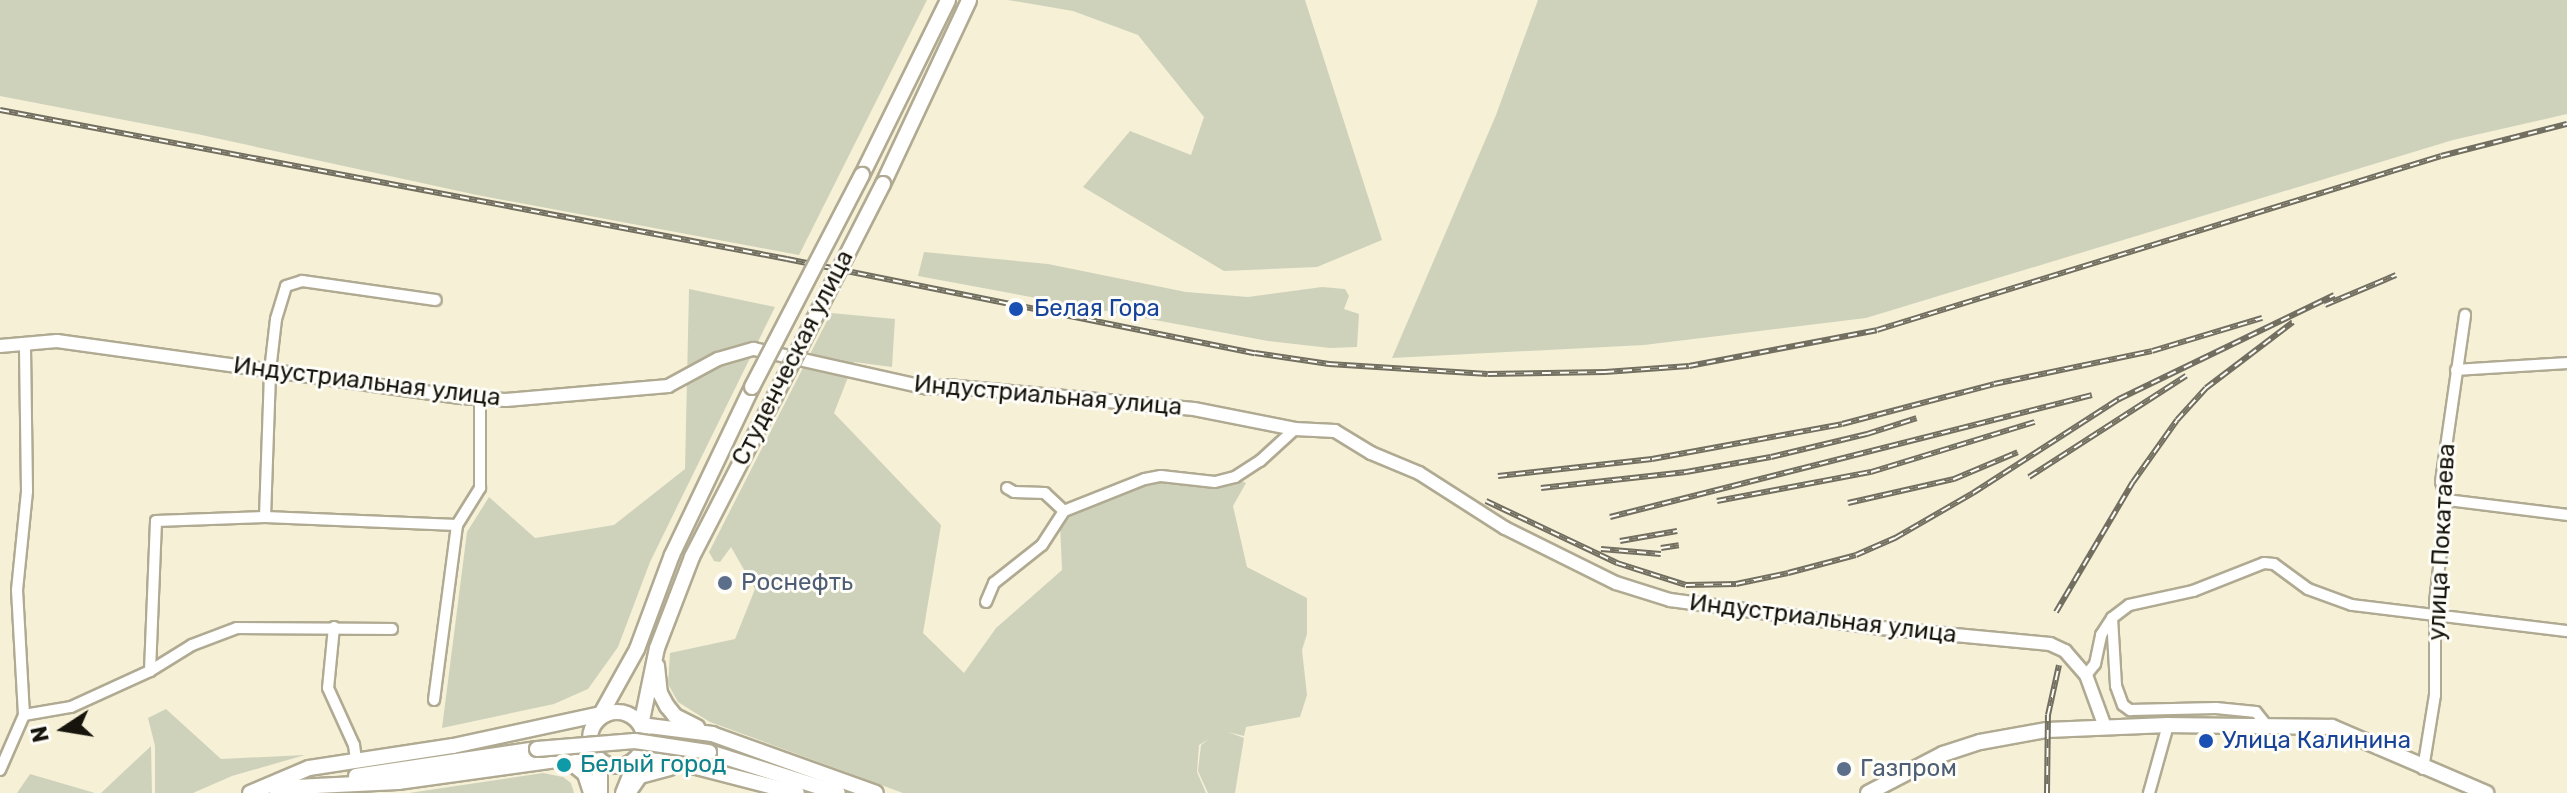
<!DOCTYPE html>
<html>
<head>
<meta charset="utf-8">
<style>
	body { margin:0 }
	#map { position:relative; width:2567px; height:793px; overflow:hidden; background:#f6f0d7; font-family:Rubik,sans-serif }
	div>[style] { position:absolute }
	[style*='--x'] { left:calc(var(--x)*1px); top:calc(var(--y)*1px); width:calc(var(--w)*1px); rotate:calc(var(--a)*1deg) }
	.green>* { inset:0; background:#cfd2bb }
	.roads { filter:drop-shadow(2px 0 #b0aa92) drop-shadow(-2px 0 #b0aa92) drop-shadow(0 2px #b0aa92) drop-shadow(0 -2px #b0aa92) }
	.minor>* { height:10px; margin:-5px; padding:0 5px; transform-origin:5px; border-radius:5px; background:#fff }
	.tertiary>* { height:12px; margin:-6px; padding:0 6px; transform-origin:6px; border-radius:6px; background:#fff }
	.secondary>* { height:14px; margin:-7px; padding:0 7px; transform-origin:7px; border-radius:7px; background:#fff }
	.secondary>.ring { margin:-7px; padding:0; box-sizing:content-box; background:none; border:14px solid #fff; border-radius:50% }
	.rail>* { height:6px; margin-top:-3px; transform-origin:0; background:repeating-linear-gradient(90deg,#fefdf8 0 9px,#726f60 0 18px); box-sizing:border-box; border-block:2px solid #726f60 }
	.bridges { filter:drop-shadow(2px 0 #b0aa92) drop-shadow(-2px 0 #b0aa92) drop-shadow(0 2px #b0aa92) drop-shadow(0 -2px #b0aa92) }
	.secondary-bridge>* { height:14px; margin:-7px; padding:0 7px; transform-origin:7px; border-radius:7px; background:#fff }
	.dots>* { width:22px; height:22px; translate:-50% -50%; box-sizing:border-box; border:4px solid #fefdf8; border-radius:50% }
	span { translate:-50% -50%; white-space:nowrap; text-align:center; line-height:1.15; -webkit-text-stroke:6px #fefdf8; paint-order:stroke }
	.transit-label { font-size:24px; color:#164399 }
	.left { translate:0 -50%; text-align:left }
	.street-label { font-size:24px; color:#16140c }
	.service-label { font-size:24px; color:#4e5e75 }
	.culture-label { font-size:24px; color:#0d838f }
	.north { position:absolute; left:24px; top:689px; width:80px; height:80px; -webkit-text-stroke:6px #fefdf8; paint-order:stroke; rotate:258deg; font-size:22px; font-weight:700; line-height:32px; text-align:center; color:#16140c }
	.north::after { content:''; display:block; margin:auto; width:28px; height:36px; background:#16140c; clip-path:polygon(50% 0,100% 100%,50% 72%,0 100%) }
</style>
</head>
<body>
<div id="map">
	<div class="green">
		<div style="clip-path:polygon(0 0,927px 0,799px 255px,477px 195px,197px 134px,0 96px)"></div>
		<div style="clip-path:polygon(1008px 0,1305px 0,1382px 240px,1317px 267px,1224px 271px,1083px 187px,1130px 131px,1191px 155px,1204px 117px,1138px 35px,1073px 11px)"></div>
		<div style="clip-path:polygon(1538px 0,2567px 0,2567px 114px,2453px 140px,1866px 318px,1644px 345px,1392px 358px,1496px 115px)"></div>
		<div style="clip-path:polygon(924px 252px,1048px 264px,1186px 292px,1248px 297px,1322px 287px,1345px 289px,1349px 296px,1344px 309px,1359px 314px,1357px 347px,1330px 348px,1268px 341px,918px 276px)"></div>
		<div style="clip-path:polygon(689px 289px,775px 307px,650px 562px,618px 647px,588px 689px,554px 704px,442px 728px,467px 532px,489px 497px,535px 538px,614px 525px,685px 469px)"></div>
		<div style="clip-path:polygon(831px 313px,895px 319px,892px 367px,854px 362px,834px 413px,941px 525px,923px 633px,964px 673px,996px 628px,1062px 570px,1060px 524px,1066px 512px,1146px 480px,1238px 479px,1246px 483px,1233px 506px,1247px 567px,1307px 598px,1307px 634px,1302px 650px,1307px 695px,1300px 717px,1246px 727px,1244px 736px,1228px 732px,1244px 738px,1235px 793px,1208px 793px,1198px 771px,1201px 745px,1209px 739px,1199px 745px,1197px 772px,1206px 793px,903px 793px,710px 722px,678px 702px,668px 684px,670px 653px,735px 639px,755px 589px,731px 547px,720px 562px,714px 561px,709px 552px)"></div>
		<div style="clip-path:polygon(166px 709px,221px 759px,305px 755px,232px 776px,193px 793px,155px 793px,155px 746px,148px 718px)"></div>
		<div style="clip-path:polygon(151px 746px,152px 793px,101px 793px)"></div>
		<div style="clip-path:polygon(543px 773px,563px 777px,571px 783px,574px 793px,409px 793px)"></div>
		<div style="clip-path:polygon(30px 774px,95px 793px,17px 793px)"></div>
	</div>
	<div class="roads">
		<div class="minor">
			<div style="--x:2456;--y:370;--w:111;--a:-3.6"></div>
			<div style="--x:2447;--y:500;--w:121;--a:7.1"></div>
			<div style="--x:1064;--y:511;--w:87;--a:-21.6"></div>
			<div style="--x:1145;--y:479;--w:16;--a:-11"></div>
			<div style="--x:1161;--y:476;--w:54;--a:6.3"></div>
			<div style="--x:1215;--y:482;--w:21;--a:-14"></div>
			<div style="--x:1235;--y:477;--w:30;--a:-33"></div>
			<div style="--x:1260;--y:461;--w:47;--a:-42.4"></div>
			<div style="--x:265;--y:517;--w:146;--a:-88"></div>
			<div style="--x:270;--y:371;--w:52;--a:-83.4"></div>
			<div style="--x:276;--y:319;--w:34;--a:-73"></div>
			<div style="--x:286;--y:286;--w:17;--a:-17"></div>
			<div style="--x:302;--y:281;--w:135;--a:8.1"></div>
			<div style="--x:986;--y:602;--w:21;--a:-67"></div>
			<div style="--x:994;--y:583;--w:61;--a:-38.4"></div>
			<div style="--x:1042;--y:545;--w:40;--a:-57.1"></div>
			<div style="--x:1064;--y:511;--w:26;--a:-137"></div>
			<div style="--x:1045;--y:493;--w:31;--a:-178"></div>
			<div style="--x:1014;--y:492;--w:8;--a:-150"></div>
			<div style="--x:2112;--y:618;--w:68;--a:86.6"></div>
			<div style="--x:2116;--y:686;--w:20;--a:70"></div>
			<div style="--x:2123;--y:705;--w:9;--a:36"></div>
			<div style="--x:2130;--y:710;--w:86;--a:-1.3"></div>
			<div style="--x:2216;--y:708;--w:40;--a:5.7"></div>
			<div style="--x:2256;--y:712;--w:18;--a:52"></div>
			<div style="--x:334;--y:627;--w:61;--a:95.6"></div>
			<div style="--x:328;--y:688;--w:63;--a:65.5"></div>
			<div style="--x:354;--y:745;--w:15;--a:82"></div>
			<div style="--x:150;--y:671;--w:150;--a:-87.7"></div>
			<div style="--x:156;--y:521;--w:109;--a:-2.1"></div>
			<div style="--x:265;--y:517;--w:192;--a:2.4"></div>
			<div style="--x:2086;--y:675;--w:14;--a:-51"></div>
			<div style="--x:2095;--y:664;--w:30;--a:-78"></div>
			<div style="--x:2101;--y:635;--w:20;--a:-57"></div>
			<div style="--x:2112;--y:618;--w:21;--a:-37"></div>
			<div style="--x:2129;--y:605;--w:66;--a:-12.3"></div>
			<div style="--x:2193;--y:591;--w:76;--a:-21.5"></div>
			<div style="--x:2264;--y:563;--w:10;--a:6"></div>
			<div style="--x:2274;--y:564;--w:42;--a:36.3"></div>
			<div style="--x:2308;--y:589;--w:47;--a:20"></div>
			<div style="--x:2352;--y:605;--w:217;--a:6.9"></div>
			<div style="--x:434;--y:700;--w:177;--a:-82.5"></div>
			<div style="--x:457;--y:525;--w:44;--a:-58.1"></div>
			<div style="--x:480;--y:488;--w:89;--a:-90"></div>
			<div style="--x:24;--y:715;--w:48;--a:-9.7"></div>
			<div style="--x:71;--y:707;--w:87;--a:-24.5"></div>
			<div style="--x:150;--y:671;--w:49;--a:-31.8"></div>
			<div style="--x:192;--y:645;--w:48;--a:-20.7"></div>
			<div style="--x:237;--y:628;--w:155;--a:0.4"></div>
			<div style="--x:2423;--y:769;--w:75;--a:-80.8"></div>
			<div style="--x:2435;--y:695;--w:93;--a:-90"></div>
			<div style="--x:2435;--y:602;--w:103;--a:-83.3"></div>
			<div style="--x:2447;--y:500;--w:19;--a:-108"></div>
			<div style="--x:2441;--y:482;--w:169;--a:-81.8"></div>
			<div style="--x:0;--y:770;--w:60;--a:-66.4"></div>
			<div style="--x:24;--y:715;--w:125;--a:-93.2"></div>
			<div style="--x:17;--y:590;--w:100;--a:-84.2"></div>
			<div style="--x:27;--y:491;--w:147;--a:-90.8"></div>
			<div style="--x:2149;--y:793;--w:71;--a:-74.4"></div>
		</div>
		<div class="tertiary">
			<div style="--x:0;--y:346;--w:57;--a:-5"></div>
			<div style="--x:57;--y:341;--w:407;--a:7.9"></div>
			<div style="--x:460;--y:397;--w:46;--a:3.7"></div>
			<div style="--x:506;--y:400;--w:163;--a:-4.9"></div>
			<div style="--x:668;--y:386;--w:57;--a:-28.4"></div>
			<div style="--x:718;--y:359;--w:37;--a:-16"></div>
			<div style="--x:754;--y:349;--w:179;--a:12.6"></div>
			<div style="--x:929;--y:388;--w:18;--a:-6"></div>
			<div style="--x:947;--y:386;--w:248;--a:5.3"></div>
			<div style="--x:1194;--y:409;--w:103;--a:11.2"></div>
			<div style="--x:1295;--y:429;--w:40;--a:2.9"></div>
			<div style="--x:1335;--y:431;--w:42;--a:31.4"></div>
			<div style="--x:1371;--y:453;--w:52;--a:22.6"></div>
			<div style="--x:1419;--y:473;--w:102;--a:32.6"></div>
			<div style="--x:1505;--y:528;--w:124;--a:26.4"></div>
			<div style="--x:1616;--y:583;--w:57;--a:17.5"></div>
			<div style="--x:1670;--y:600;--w:213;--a:7.6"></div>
			<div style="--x:1881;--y:628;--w:170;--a:5.4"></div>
			<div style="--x:2050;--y:644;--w:17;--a:25"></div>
			<div style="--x:2065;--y:651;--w:32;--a:49"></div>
			<div style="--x:2086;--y:675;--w:55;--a:69.9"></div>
		</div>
		<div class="secondary">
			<div style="--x:862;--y:175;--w:195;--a:-63.8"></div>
			<div style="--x:883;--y:184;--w:203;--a:-64.9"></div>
			<div style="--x:775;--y:396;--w:181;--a:117.3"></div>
			<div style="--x:692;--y:557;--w:97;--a:111"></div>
			<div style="--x:657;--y:648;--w:79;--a:101.7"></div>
			<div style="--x:641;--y:725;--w:72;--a:7.2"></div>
			<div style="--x:712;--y:734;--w:174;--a:19.8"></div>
			<div style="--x:657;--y:666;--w:27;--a:84"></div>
			<div style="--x:660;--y:693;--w:15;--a:62"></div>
			<div style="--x:667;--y:706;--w:13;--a:51"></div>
			<div style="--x:675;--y:716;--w:25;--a:27"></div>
			<div class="ring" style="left:590px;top:712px;width:40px;height:40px"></div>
			<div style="--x:709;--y:752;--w:135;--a:17.6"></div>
			<div style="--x:558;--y:760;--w:17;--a:17"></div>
			<div style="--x:574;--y:765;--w:14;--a:39"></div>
			<div style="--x:585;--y:774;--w:20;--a:72"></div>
			<div style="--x:356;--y:776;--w:183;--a:-8.5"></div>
			<div style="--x:275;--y:788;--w:123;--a:-2.8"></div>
			<div style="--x:398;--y:782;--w:189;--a:-7.9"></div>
			<div style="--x:585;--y:756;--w:16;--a:22"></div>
			<div style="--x:600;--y:762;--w:31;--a:90"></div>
			<div style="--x:250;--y:793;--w:64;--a:-23"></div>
			<div style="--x:309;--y:768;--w:146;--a:-8.7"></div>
			<div style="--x:453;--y:746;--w:151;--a:-12.2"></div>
			<div style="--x:601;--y:714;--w:74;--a:-61"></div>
			<div style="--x:637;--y:649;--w:100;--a:-69.6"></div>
			<div style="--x:672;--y:555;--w:186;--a:-64.5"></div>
			<div style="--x:623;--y:793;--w:35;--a:-68"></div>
			<div style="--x:636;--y:761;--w:33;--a:-2"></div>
			<div style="--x:669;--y:760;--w:132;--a:14.5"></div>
			<div style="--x:628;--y:793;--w:21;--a:-55"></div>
			<div style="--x:640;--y:776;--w:30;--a:-15"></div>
			<div style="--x:1868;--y:793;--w:85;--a:-27.5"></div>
			<div style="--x:1943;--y:754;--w:39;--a:-18"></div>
			<div style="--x:1980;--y:742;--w:68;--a:-10.2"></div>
			<div style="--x:2047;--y:730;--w:121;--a:-2.4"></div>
			<div style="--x:2168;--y:725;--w:164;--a:0.7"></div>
			<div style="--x:2332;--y:727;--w:168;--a:23.2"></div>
		</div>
	</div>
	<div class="rail">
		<div style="--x:0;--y:110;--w:801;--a:10.72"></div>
		<div style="--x:787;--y:259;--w:477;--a:11.4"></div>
		<div style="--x:1255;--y:353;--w:75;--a:8.5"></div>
		<div style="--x:1329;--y:364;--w:159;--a:3.6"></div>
		<div style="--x:1488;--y:374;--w:117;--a:-1"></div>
		<div style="--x:1605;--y:372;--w:84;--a:-4.1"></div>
		<div style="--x:1689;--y:366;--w:191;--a:-10.8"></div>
		<div style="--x:1877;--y:330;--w:590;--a:-17.15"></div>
		<div style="--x:2441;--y:156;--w:130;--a:-14.3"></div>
		<div style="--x:2325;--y:305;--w:77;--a:-22.9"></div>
		<div style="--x:1498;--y:476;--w:155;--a:-6.3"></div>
		<div style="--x:1652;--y:459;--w:193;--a:-10.4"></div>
		<div style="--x:1842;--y:424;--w:157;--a:-14.7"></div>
		<div style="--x:1994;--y:384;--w:161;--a:-11.8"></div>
		<div style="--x:2152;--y:351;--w:115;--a:-16.7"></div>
		<div style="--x:2029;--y:477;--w:187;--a:-32.8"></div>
		<div style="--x:1541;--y:488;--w:146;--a:-6.3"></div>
		<div style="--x:1686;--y:472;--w:86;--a:-10"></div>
		<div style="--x:1771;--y:457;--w:99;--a:-13.5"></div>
		<div style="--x:1867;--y:434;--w:52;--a:-17.7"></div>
		<div style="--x:1486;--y:501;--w:145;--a:25.3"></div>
		<div style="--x:1617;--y:563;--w:72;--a:17.7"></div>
		<div style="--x:1686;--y:585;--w:50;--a:-1.1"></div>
		<div style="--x:1736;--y:584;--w:53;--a:-11.9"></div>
		<div style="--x:1788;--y:573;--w:70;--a:-14.8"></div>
		<div style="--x:1856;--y:555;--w:43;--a:-23.6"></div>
		<div style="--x:1895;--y:538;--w:90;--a:-30"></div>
		<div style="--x:1973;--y:493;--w:174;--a:-32.8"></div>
		<div style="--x:2119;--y:399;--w:239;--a:-25.8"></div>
		<div style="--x:1717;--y:501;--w:157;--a:-10.7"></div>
		<div style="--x:1871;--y:472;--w:171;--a:-17"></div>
		<div style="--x:1848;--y:503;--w:109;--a:-12.8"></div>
		<div style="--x:1954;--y:479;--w:69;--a:-22.9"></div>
		<div style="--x:1610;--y:517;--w:497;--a:-14.2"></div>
		<div style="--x:1620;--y:541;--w:58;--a:-10"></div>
		<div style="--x:1661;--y:548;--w:18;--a:-9"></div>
		<div style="--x:1601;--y:549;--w:60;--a:4.8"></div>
		<div style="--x:2056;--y:612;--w:151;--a:-59.4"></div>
		<div style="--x:2133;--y:482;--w:76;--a:-54.6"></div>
		<div style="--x:2177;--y:420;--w:43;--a:-47.8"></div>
		<div style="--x:2206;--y:388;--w:109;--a:-37.2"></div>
		<div style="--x:2047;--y:793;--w:78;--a:-89.3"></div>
		<div style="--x:2048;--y:715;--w:51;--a:-77.6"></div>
	</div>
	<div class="bridges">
		<div class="secondary-bridge">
			<div style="--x:752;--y:387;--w:239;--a:-62.6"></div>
			<div style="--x:775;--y:396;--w:238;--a:-63"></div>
			<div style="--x:537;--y:749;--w:98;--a:-4.7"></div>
			<div style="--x:635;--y:741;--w:75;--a:8.5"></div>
		</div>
	</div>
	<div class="dots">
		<div style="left:1016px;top:309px;background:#1a4fb4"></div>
		<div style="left:725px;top:583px;background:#5c6f8a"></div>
		<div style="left:2206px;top:741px;background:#1a4fb4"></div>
		<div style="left:564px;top:765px;background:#0f9aa8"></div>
		<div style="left:1844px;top:769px;background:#5c6f8a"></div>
	</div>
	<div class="transit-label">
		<span class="left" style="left:1034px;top:309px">Белая Гора</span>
		<span class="left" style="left:2222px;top:741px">Улица Калинина</span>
	</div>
	<div class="street-label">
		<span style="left:793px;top:358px;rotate:-63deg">Студенческая улица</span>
		<span style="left:367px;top:382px;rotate:7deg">Индустриальная улица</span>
		<span style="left:1048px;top:396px;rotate:5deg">Индустриальная улица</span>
		<span style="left:2442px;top:542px;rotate:-87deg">улица Покатаева</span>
		<span style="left:1823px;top:619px;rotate:7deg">Индустриальная улица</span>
	</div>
	<div class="service-label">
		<span class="left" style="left:741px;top:583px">Роснефть</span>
		<span class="left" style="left:1860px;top:769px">Газпром</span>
	</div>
	<div class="culture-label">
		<span class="left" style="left:580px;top:765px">Белый город</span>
	</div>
	<div class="north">N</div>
</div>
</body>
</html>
